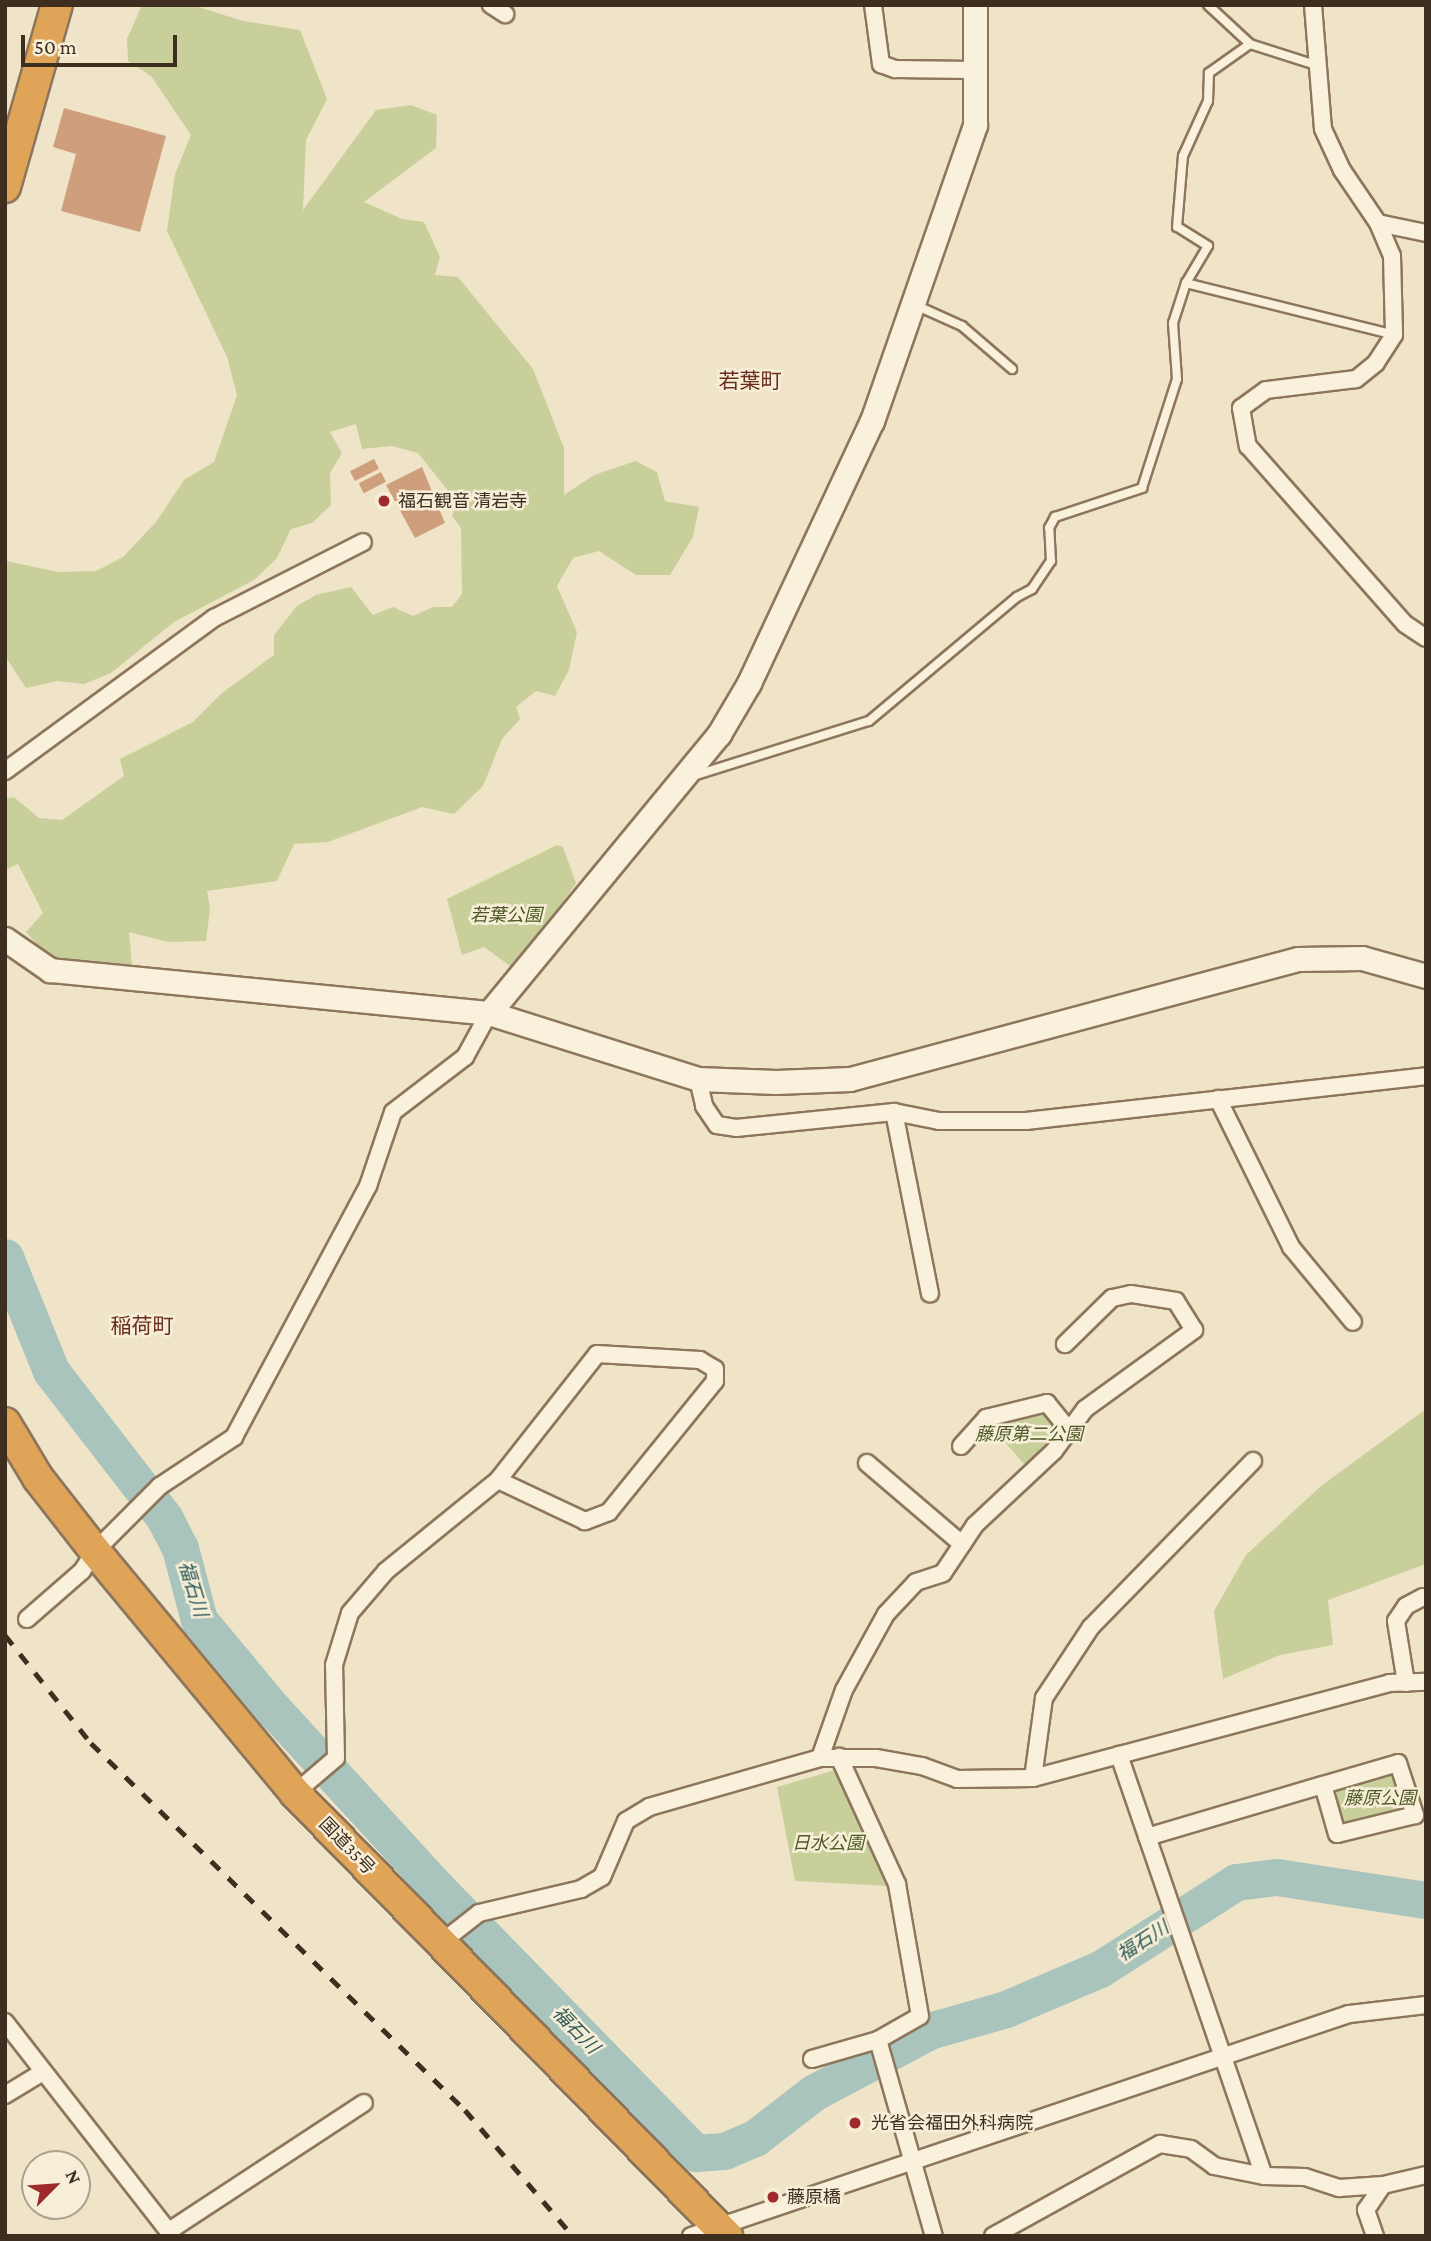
<!DOCTYPE html>
<html>
<head>
<meta charset="utf-8">
<style>
	body { margin:0 }
	#map { position:relative; width:1431px; height:2241px; overflow:hidden; background:#f0e4c8; font-family:"Crimson Pro","Noto Sans JP",serif }
	div>[style] { position:absolute }
	[style*='--x'] { left:calc(var(--x)*1px); top:calc(var(--y)*1px); width:calc(var(--w)*1px); rotate:calc(var(--a)*1deg) }
	.green>* { inset:0; background:#c9cf9b }
	.river>* { height:37px; margin:-18.5px; padding:0 18.5px; transform-origin:18.5px; border-radius:18.5px; background:#a9c4bc }
	.building>* { inset:0; background:#cf9f7d; transform-origin:0 0 }
	.roads { filter:drop-shadow(2px 0 #8d765c) drop-shadow(-2px 0 #8d765c) drop-shadow(0 2px #8d765c) drop-shadow(0 -2px #8d765c) }
	.lane>* { height:8px; margin:-4px; padding:0 4px; transform-origin:4px; border-radius:4px; background:#faf1dc }
	.street>* { height:16px; margin:-8px; padding:0 8px; transform-origin:8px; border-radius:8px; background:#faf1dc }
	.secondary>* { height:23px; margin:-11.5px; padding:0 11.5px; transform-origin:11.5px; border-radius:11.5px; background:#faf1dc }
	.highway>* { height:30px; margin:-15px; padding:0 15px; transform-origin:15px; border-radius:15px; background:#e0a458 }
	.rail>* { height:5px; margin-top:-2.5px; transform-origin:0; background:repeating-linear-gradient(90deg,#3d2e20 0 12px,transparent 0 24px) }
	.dots>* { width:19px; height:19px; translate:-50% -50%; box-sizing:border-box; border:4px solid #f7eed8; border-radius:50% }
	span { translate:-50% -50%; white-space:nowrap; text-align:center; line-height:1.15; -webkit-text-stroke:5px #f7eed8; paint-order:stroke }
	.poi-label { font-size:18px; color:#3d2e20 }
	.left { translate:0 -50%; text-align:left }
	.park-label { font-size:18px; color:#4d5a26; font-style:italic }
	.street-label { font-size:18px; color:#3d2e20 }
	.water-label { font-size:19px; color:#2f5d5a; font-style:italic }
	.quarter-label { font-size:21px; color:#6b2e1e }
	.frame { position:absolute; inset:0; border:7px solid #3d2e20; pointer-events:none }
	.north { position:absolute; left:21px; top:2150px; width:70px; height:70px; box-sizing:border-box; background:#f7eed8; border:2px solid #ada18e; border-radius:50%; rotate:65deg; font-size:19px; font-weight:700; line-height:28px; text-align:center; color:#3d2e20 }
	.north::after { content:''; display:block; margin:auto; width:24px; height:32px; background:#9e2a2b; clip-path:polygon(50% 0,100% 100%,50% 72%,0 100%) }
	.scale { position:absolute; left:21px; top:35px; width:156px; height:32px; box-sizing:border-box; border:4px solid #3d2e20; border-top:0; padding-left:9px; font-size:21px; line-height:24px; white-space:nowrap; color:#3d2e20; -webkit-text-stroke:5px #f7eed8; paint-order:stroke }
</style>
</head>
<body>
<div id="map">
	<div class="green">
		<div style="clip-path:polygon(142px 5px,192px 5px,243px 21px,300px 30px,327px 99px,306px 140px,303px 210px,376px 110px,411px 105px,437px 115px,436px 148px,364px 202px,402px 219px,424px 222px,440px 257px,435px 275px,458px 277px,533px 369px,564px 448px,564px 495px,594px 475px,636px 461px,657px 472px,665px 501px,699px 507px,693px 537px,670px 575px,636px 575px,599px 551px,573px 558px,557px 586px,577px 632px,569px 670px,555px 696px,536px 691px,516px 707px,520px 719px,502px 739px,483px 786px,454px 814px,422px 807px,328px 842px,294px 844px,277px 881px,207px 891px,210px 909px,206px 941px,168px 942px,129px 932px,132px 965px,109px 970px,53px 962px,26px 932px,43px 913px,18px 864px,5px 870px,5px 799px,14px 797px,39px 818px,62px 820px,124px 776px,120px 759px,193px 722px,222px 693px,274px 655px,274px 635px,297px 606px,316px 595px,351px 587px,373px 615px,393px 607px,413px 616px,433px 607px,452px 607px,462px 594px,461px 528px,452px 516px,457px 502px,418px 453px,392px 446px,362px 449px,356px 424px,330px 432px,342px 453px,330px 473px,331px 505px,312px 523px,291px 529px,277px 558px,254px 580px,174px 622px,111px 673px,84px 684px,57px 681px,26px 688px,5px 656px,7px 561px,58px 572px,96px 571px,123px 557px,156px 522px,184px 480px,214px 462px,237px 395px,227px 357px,167px 231px,175px 174px,191px 135px,151px 76px,128px 61px,127px 39px)"></div>
		<div style="clip-path:polygon(557px 845px,563px 847px,576px 883px,516px 970px,484px 947px,462px 955px,447px 899px)"></div>
		<div style="clip-path:polygon(1426px 1409px,1426px 1564px,1328px 1600px,1333px 1645px,1280px 1655px,1223px 1679px,1214px 1611px,1246px 1555px,1321px 1486px)"></div>
		<div style="clip-path:polygon(1042px 1412px,1060px 1435px,1026px 1466px,991px 1427px,1019px 1413px)"></div>
		<div style="clip-path:polygon(839px 1769px,888px 1886px,795px 1881px,777px 1787px)"></div>
		<div style="clip-path:polygon(1396px 1770px,1406px 1804px,1401px 1814px,1348px 1828px,1341px 1824px,1336px 1790px)"></div>
	</div>
	<div class="river">
		<div style="--x:5;--y:1257;--w:123;--a:68"></div>
		<div style="--x:51;--y:1371;--w:185;--a:52.3"></div>
		<div style="--x:164;--y:1517;--w:35;--a:63"></div>
		<div style="--x:180;--y:1548;--w:74;--a:75.2"></div>
		<div style="--x:199;--y:1620;--w:116;--a:50.3"></div>
		<div style="--x:273;--y:1709;--w:241;--a:47.5"></div>
		<div style="--x:436;--y:1887;--w:372;--a:45.7"></div>
		<div style="--x:696;--y:2153;--w:28;--a:-4"></div>
		<div style="--x:724;--y:2151;--w:34;--a:-23"></div>
		<div style="--x:755;--y:2138;--w:73;--a:-37.8"></div>
		<div style="--x:813;--y:2093;--w:132;--a:-28.1"></div>
		<div style="--x:929;--y:2031;--w:80;--a:-15.9"></div>
		<div style="--x:1006;--y:2009;--w:102;--a:-23.1"></div>
		<div style="--x:1100;--y:1969;--w:161;--a:-32.6"></div>
		<div style="--x:1236;--y:1882;--w:41;--a:-7"></div>
		<div style="--x:1277;--y:1877;--w:151;--a:8.8"></div>
	</div>
	<div class="building">
		<div style="clip-path:polygon(64px 108px,166px 136px,140px 232px,61px 211px,76px 154px,53px 147px)"></div>
		<div style="left:374px;top:459px;width:11px;height:27px;rotate:63deg"></div>
		<div style="clip-path:polygon(422px 467px,445px 523px,415px 538px,386px 485px)"></div>
		<div style="left:381px;top:472px;width:11px;height:25px;rotate:63deg"></div>
	</div>
	<div class="roads">
		<div class="lane">
			<div style="--x:1208;--y:5;--w:57;--a:42.9"></div>
			<div style="--x:1250;--y:44;--w:69;--a:17.7"></div>
			<div style="--x:1186;--y:283;--w:214;--a:14"></div>
			<div style="--x:913;--y:304;--w:54;--a:24.2"></div>
			<div style="--x:962;--y:326;--w:66;--a:40.7"></div>
			<div style="--x:693;--y:776;--w:184;--a:-17.4"></div>
			<div style="--x:869;--y:721;--w:193;--a:-40"></div>
			<div style="--x:1017;--y:597;--w:17;--a:-28"></div>
			<div style="--x:1032;--y:589;--w:34;--a:-56"></div>
			<div style="--x:1051;--y:561;--w:33;--a:-93"></div>
			<div style="--x:1049;--y:528;--w:13;--a:-61"></div>
			<div style="--x:1055;--y:517;--w:92;--a:-18.4"></div>
			<div style="--x:1142;--y:488;--w:114;--a:-72.2"></div>
			<div style="--x:1177;--y:379;--w:56;--a:-94.1"></div>
			<div style="--x:1173;--y:323;--w:42;--a:-72"></div>
			<div style="--x:1186;--y:283;--w:43;--a:-59.3"></div>
			<div style="--x:1208;--y:246;--w:36;--a:-148"></div>
			<div style="--x:1177;--y:227;--w:71;--a:-85.2"></div>
			<div style="--x:1183;--y:156;--w:60;--a:-65.6"></div>
			<div style="--x:1208;--y:101;--w:28;--a:-88"></div>
			<div style="--x:1209;--y:73;--w:50;--a:-35.3"></div>
		</div>
		<div class="street">
			<div style="--x:491;--y:5;--w:17;--a:33"></div>
			<div style="--x:873;--y:5;--w:60;--a:82.3"></div>
			<div style="--x:881;--y:64;--w:15;--a:20"></div>
			<div style="--x:895;--y:69;--w:77;--a:0.7"></div>
			<div style="--x:1313;--y:5;--w:124;--a:85.4"></div>
			<div style="--x:1323;--y:129;--w:45;--a:65.1"></div>
			<div style="--x:1342;--y:170;--w:64;--a:55.8"></div>
			<div style="--x:1378;--y:223;--w:36;--a:67"></div>
			<div style="--x:1392;--y:256;--w:79;--a:88.5"></div>
			<div style="--x:1394;--y:335;--w:33;--a:123"></div>
			<div style="--x:1376;--y:363;--w:26;--a:141"></div>
			<div style="--x:1356;--y:379;--w:91;--a:173"></div>
			<div style="--x:1266;--y:390;--w:31;--a:144"></div>
			<div style="--x:1241;--y:408;--w:39;--a:80"></div>
			<div style="--x:1248;--y:446;--w:237;--a:48.6"></div>
			<div style="--x:1405;--y:624;--w:25;--a:34"></div>
			<div style="--x:1378;--y:223;--w:49;--a:11.8"></div>
			<div style="--x:5;--y:771;--w:259;--a:-36.2"></div>
			<div style="--x:214;--y:618;--w:167;--a:-27"></div>
			<div style="--x:698;--y:1079;--w:28;--a:77"></div>
			<div style="--x:704;--y:1106;--w:23;--a:56"></div>
			<div style="--x:717;--y:1125;--w:19;--a:9"></div>
			<div style="--x:736;--y:1128;--w:159;--a:-5.8"></div>
			<div style="--x:894;--y:1112;--w:46;--a:11.3"></div>
			<div style="--x:939;--y:1121;--w:87;--a:0"></div>
			<div style="--x:1026;--y:1121;--w:403;--a:-6.4"></div>
			<div style="--x:1218;--y:1099;--w:165;--a:63.7"></div>
			<div style="--x:1291;--y:1247;--w:97;--a:50.4"></div>
			<div style="--x:894;--y:1112;--w:185;--a:78.8"></div>
			<div style="--x:597;--y:1354;--w:103;--a:3.3"></div>
			<div style="--x:700;--y:1360;--w:17;--a:31"></div>
			<div style="--x:715;--y:1369;--w:12;--a:90"></div>
			<div style="--x:715;--y:1381;--w:169;--a:129"></div>
			<div style="--x:609;--y:1512;--w:26;--a:159"></div>
			<div style="--x:585;--y:1521;--w:96;--a:-154.8"></div>
			<div style="--x:498;--y:1480;--w:160;--a:-51.8"></div>
			<div style="--x:961;--y:1446;--w:38;--a:-48"></div>
			<div style="--x:986;--y:1418;--w:63;--a:-13.8"></div>
			<div style="--x:1047;--y:1403;--w:35;--a:51"></div>
			<div style="--x:867;--y:1463;--w:125;--a:40.5"></div>
			<div style="--x:27;--y:1619;--w:73;--a:-41.1"></div>
			<div style="--x:82;--y:1571;--w:24;--a:-57"></div>
			<div style="--x:95;--y:1551;--w:92;--a:-45"></div>
			<div style="--x:160;--y:1486;--w:89;--a:-33.5"></div>
			<div style="--x:234;--y:1437;--w:285;--a:-61.9"></div>
			<div style="--x:368;--y:1186;--w:78;--a:-71.3"></div>
			<div style="--x:393;--y:1112;--w:91;--a:-37.4"></div>
			<div style="--x:465;--y:1057;--w:50;--a:-61.4"></div>
			<div style="--x:1406;--y:1683;--w:63;--a:-99.2"></div>
			<div style="--x:1396;--y:1621;--w:18;--a:-56"></div>
			<div style="--x:1406;--y:1606;--w:19;--a:-28"></div>
			<div style="--x:1119;--y:1755;--w:445;--a:71"></div>
			<div style="--x:820;--y:1758;--w:72;--a:-70.6"></div>
			<div style="--x:844;--y:1690;--w:87;--a:-61.1"></div>
			<div style="--x:886;--y:1614;--w:44;--a:-46.8"></div>
			<div style="--x:916;--y:1582;--w:28;--a:-18"></div>
			<div style="--x:943;--y:1573;--w:58;--a:-56.3"></div>
			<div style="--x:975;--y:1525;--w:108;--a:-43.1"></div>
			<div style="--x:1054;--y:1451;--w:52;--a:-53.6"></div>
			<div style="--x:1085;--y:1409;--w:135;--a:-35.9"></div>
			<div style="--x:1194;--y:1330;--w:34;--a:-122"></div>
			<div style="--x:1176;--y:1301;--w:46;--a:-171.2"></div>
			<div style="--x:1131;--y:1294;--w:19;--a:168"></div>
			<div style="--x:1112;--y:1298;--w:66;--a:135.6"></div>
			<div style="--x:1033;--y:1778;--w:81;--a:-82.2"></div>
			<div style="--x:1044;--y:1698;--w:85;--a:-56.5"></div>
			<div style="--x:1091;--y:1627;--w:232;--a:-45.7"></div>
			<div style="--x:295;--y:1793;--w:54;--a:-40.5"></div>
			<div style="--x:336;--y:1758;--w:93;--a:-91.2"></div>
			<div style="--x:334;--y:1665;--w:54;--a:-72.9"></div>
			<div style="--x:350;--y:1613;--w:55;--a:-49.4"></div>
			<div style="--x:386;--y:1571;--w:144;--a:-39.1"></div>
			<div style="--x:1147;--y:1837;--w:184;--a:-16.5"></div>
			<div style="--x:1323;--y:1785;--w:78;--a:-16.3"></div>
			<div style="--x:1398;--y:1763;--w:55;--a:71.9"></div>
			<div style="--x:1415;--y:1815;--w:80;--a:166.3"></div>
			<div style="--x:1337;--y:1834;--w:51;--a:-105.9"></div>
			<div style="--x:442;--y:1942;--w:47;--a:-38.1"></div>
			<div style="--x:479;--y:1913;--w:105;--a:-13.2"></div>
			<div style="--x:581;--y:1889;--w:24;--a:-30"></div>
			<div style="--x:602;--y:1877;--w:61;--a:-66.8"></div>
			<div style="--x:626;--y:1821;--w:27;--a:-31"></div>
			<div style="--x:649;--y:1807;--w:178;--a:-16"></div>
			<div style="--x:820;--y:1758;--w:56;--a:0"></div>
			<div style="--x:876;--y:1758;--w:47;--a:9.9"></div>
			<div style="--x:922;--y:1766;--w:37;--a:20"></div>
			<div style="--x:957;--y:1779;--w:76;--a:-0.8"></div>
			<div style="--x:1033;--y:1778;--w:368;--a:-14.9"></div>
			<div style="--x:1389;--y:1683;--w:37;--a:-2"></div>
			<div style="--x:5;--y:2022;--w:271;--a:52"></div>
			<div style="--x:878;--y:2040;--w:204;--a:74.1"></div>
			<div style="--x:812;--y:2059;--w:69;--a:-16.1"></div>
			<div style="--x:878;--y:2040;--w:48;--a:-29.7"></div>
			<div style="--x:920;--y:2016;--w:134;--a:-99.9"></div>
			<div style="--x:897;--y:1884;--w:140;--a:-114.5"></div>
			<div style="--x:5;--y:2095;--w:44;--a:-31.2"></div>
			<div style="--x:169;--y:2231;--w:233;--a:-33.3"></div>
			<div style="--x:691;--y:2236;--w:694;--a:-18.64"></div>
			<div style="--x:1349;--y:2014;--w:78;--a:-6.7"></div>
			<div style="--x:993;--y:2236;--w:191;--a:-28.9"></div>
			<div style="--x:1160;--y:2144;--w:31;--a:9"></div>
			<div style="--x:1191;--y:2149;--w:29;--a:36"></div>
			<div style="--x:1214;--y:2166;--w:51;--a:11.3"></div>
			<div style="--x:1264;--y:2176;--w:41;--a:1.4"></div>
			<div style="--x:1305;--y:2177;--w:36;--a:18"></div>
			<div style="--x:1339;--y:2188;--w:44;--a:-3.9"></div>
			<div style="--x:1383;--y:2185;--w:44;--a:-13.1"></div>
			<div style="--x:1375;--y:2236;--w:28;--a:-109"></div>
			<div style="--x:1366;--y:2210;--w:30;--a:-56"></div>
		</div>
		<div class="secondary">
			<div style="--x:5;--y:939;--w:55;--a:34.6"></div>
			<div style="--x:50;--y:970;--w:441;--a:5.6"></div>
			<div style="--x:489;--y:1013;--w:219;--a:17.5"></div>
			<div style="--x:698;--y:1079;--w:78;--a:2.2"></div>
			<div style="--x:776;--y:1082;--w:74;--a:-2.3"></div>
			<div style="--x:850;--y:1079;--w:464;--a:-15"></div>
			<div style="--x:1298;--y:959;--w:64;--a:-0.9"></div>
			<div style="--x:1362;--y:958;--w:66;--a:15.7"></div>
			<div style="--x:489;--y:1013;--w:362;--a:-50.5"></div>
			<div style="--x:719;--y:734;--w:59;--a:-59.5"></div>
			<div style="--x:749;--y:683;--w:289;--a:-64.9"></div>
			<div style="--x:872;--y:421;--w:313;--a:-70.8"></div>
			<div style="--x:975;--y:125;--w:120;--a:-90"></div>
		</div>
		<div class="highway">
			<div style="--x:5;--y:187;--w:189;--a:-74.1"></div>
			<div style="--x:5;--y:1423;--w:64;--a:59"></div>
			<div style="--x:38;--y:1478;--w:93;--a:52"></div>
			<div style="--x:95;--y:1551;--w:314;--a:50.4"></div>
			<div style="--x:295;--y:1793;--w:619;--a:45.72"></div>
		</div>
	</div>
	<div class="rail">
		<div style="--x:5;--y:1635;--w:138;--a:51.5"></div>
		<div style="--x:91;--y:1743;--w:524;--a:44.46"></div>
		<div style="--x:465;--y:2110;--w:166;--a:49.4"></div>
	</div>
	<div class="dots">
		<div style="left:384px;top:501px;background:#9e2a2b"></div>
		<div style="left:855px;top:2123px;background:#9e2a2b"></div>
		<div style="left:773px;top:2197px;background:#9e2a2b"></div>
	</div>
	<div class="poi-label">
		<span class="left" style="left:398px;top:501px">福石観音 清岩寺</span>
		<span class="left" style="left:871px;top:2123px">光省会福田外科病院</span>
		<span class="left" style="left:787px;top:2197px">藤原橋</span>
	</div>
	<div class="park-label">
		<span style="left:506px;top:915px">若葉公園</span>
		<span style="left:1029px;top:1434px">藤原第二公園</span>
		<span style="left:1380px;top:1798px">藤原公園</span>
		<span style="left:828px;top:1843px">日水公園</span>
	</div>
	<div class="street-label">
		<span style="left:347px;top:1846px;rotate:46deg">国道35号</span>
	</div>
	<div class="water-label">
		<span style="left:193px;top:1589px;rotate:73deg">福石川</span>
		<span style="left:1143px;top:1941px;rotate:-33deg">福石川</span>
		<span style="left:576px;top:2030px;rotate:46deg">福石川</span>
	</div>
	<div class="quarter-label">
		<span style="left:750px;top:381px">若葉町</span>
		<span style="left:142px;top:1326px">稲荷町</span>
	</div>
	<div class="frame"></div>
	<div class="north">N</div>
	<div class="scale">50 m</div>
</div>
</body>
</html>
